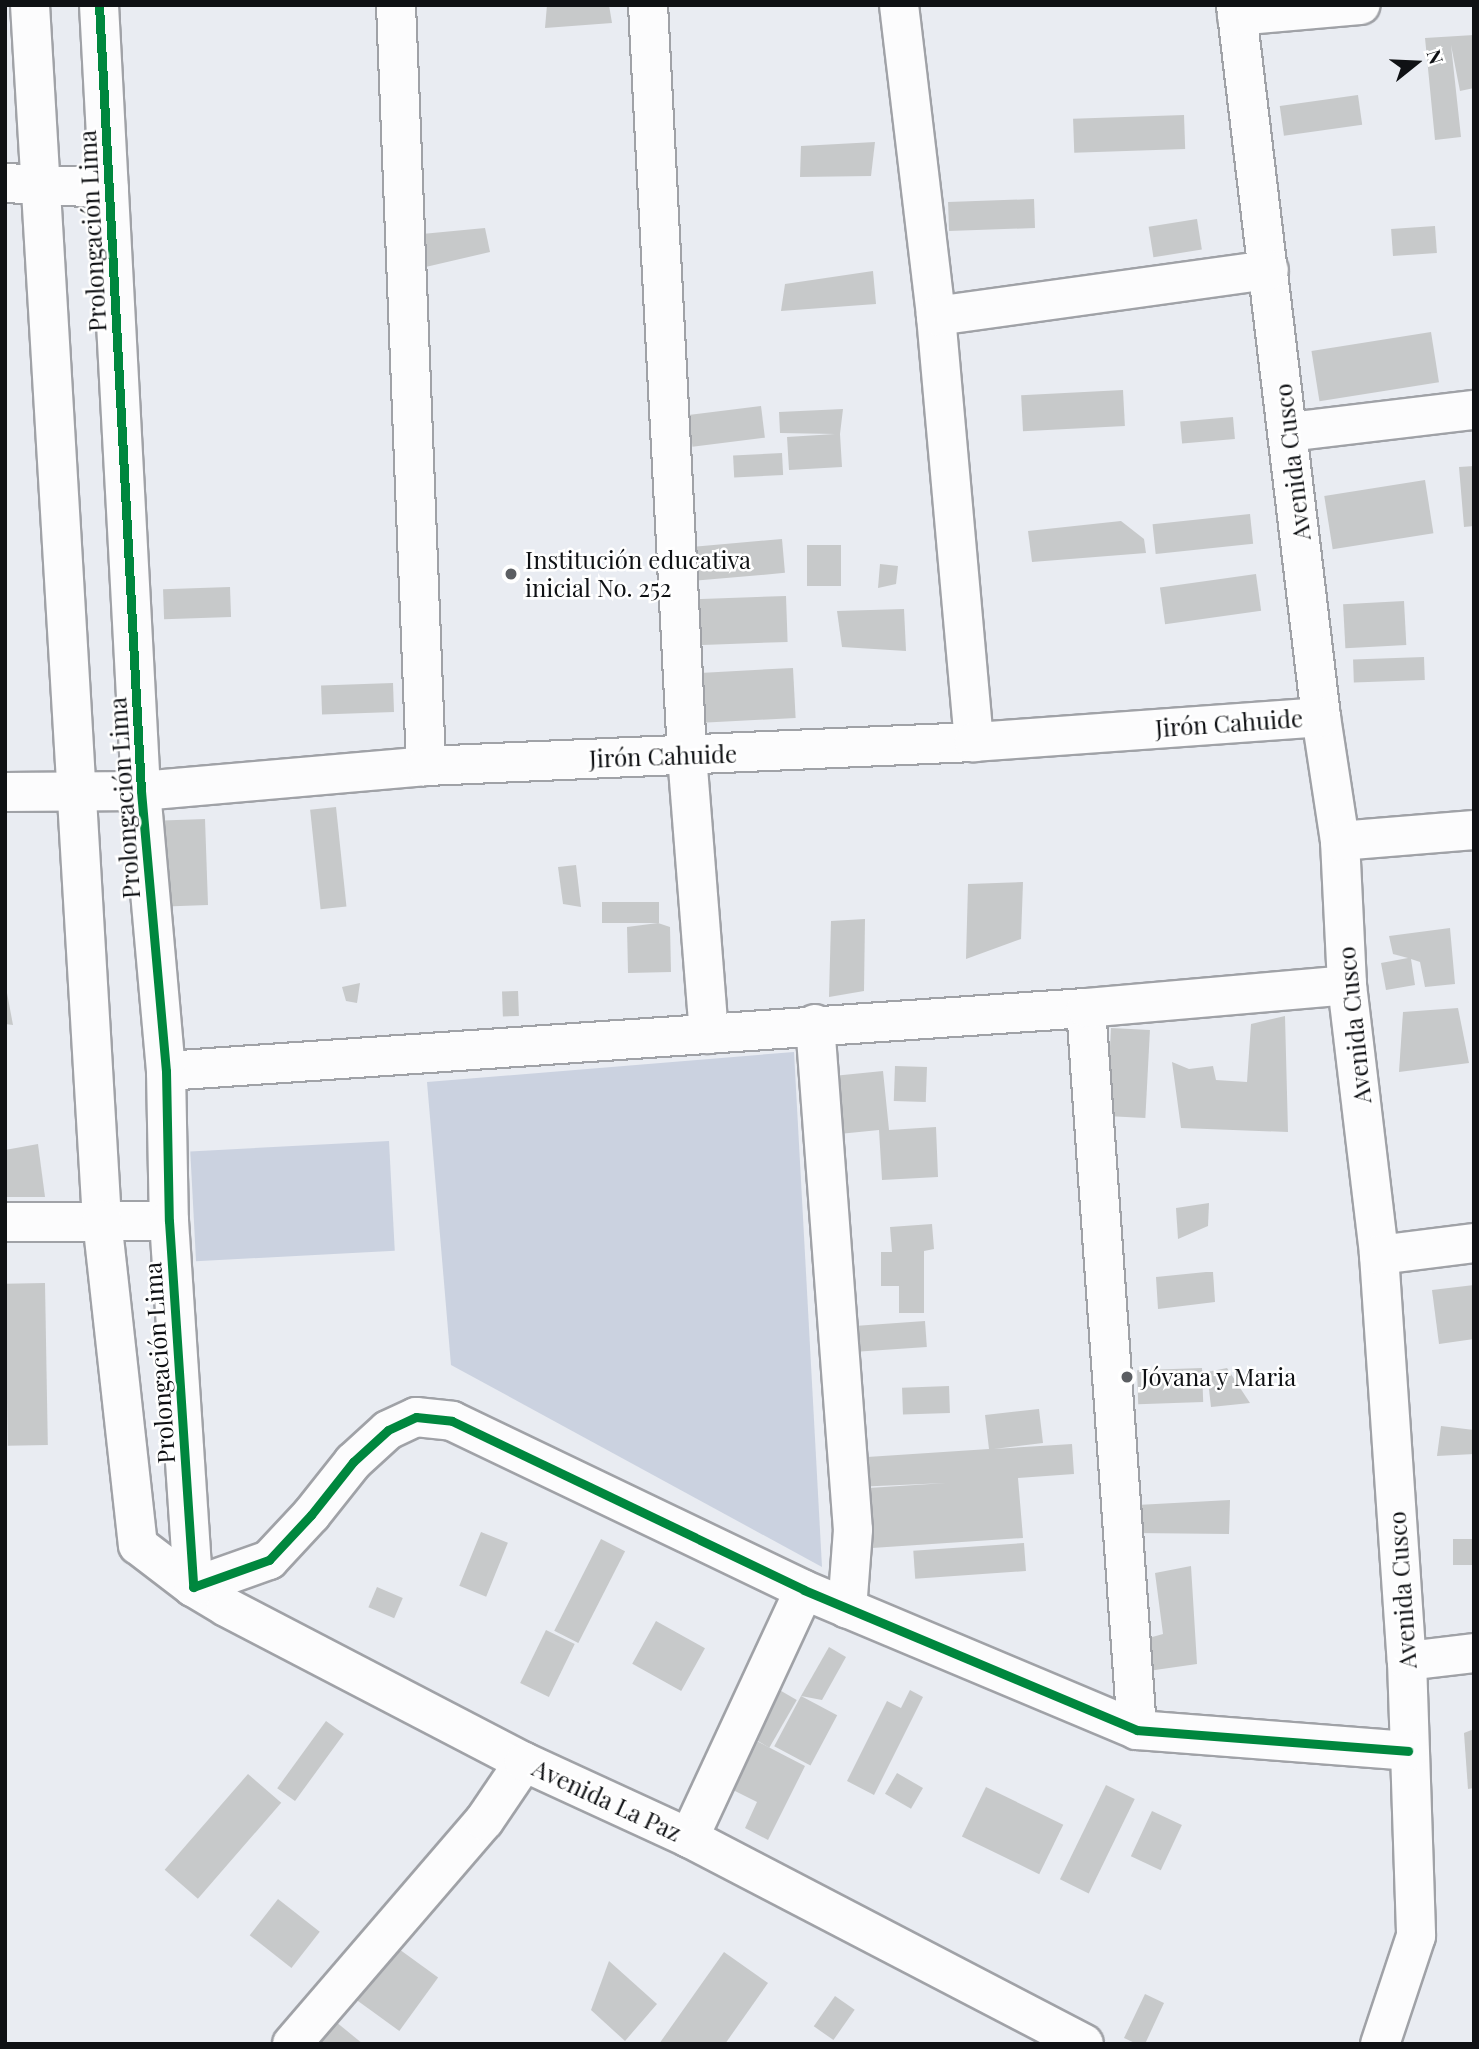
<!DOCTYPE html>
<html>
<head>
<meta charset="utf-8">
<style>
	body { margin:0 }
	#map { position:relative; width:1479px; height:2049px; overflow:hidden; background:#e9ecf2; font-family:"Playfair Display",serif }
	div>[style] { position:absolute }
	[style*='--x'] { left:calc(var(--x)*1px); top:calc(var(--y)*1px); width:calc(var(--w)*1px); rotate:calc(var(--a)*1deg) }
	.green>* { inset:0; background:#cbd2e0; transform-origin:0 0 }
	.building>* { inset:0; background:#c7c9ca; transform-origin:0 0 }
	.roads { filter:drop-shadow(2px 0 #a0a2a7) drop-shadow(-2px 0 #a0a2a7) drop-shadow(0 2px #a0a2a7) drop-shadow(0 -2px #a0a2a7) }
	.minor>* { height:38px; margin:-19px; padding:0 19px; transform-origin:19px; border-radius:19px; background:#fcfcfd }
	.tertiary>* { height:38px; margin:-19px; padding:0 19px; transform-origin:19px; border-radius:19px; background:#fcfcfd }
	.cycleway>* { height:9px; margin:-4.5px; padding:0 4.5px; transform-origin:4.5px; border-radius:4.5px; background:#00873e }
	.dots>* { width:19px; height:19px; translate:-50% -50%; box-sizing:border-box; border:4px solid #fff; border-radius:50% }
	span { translate:-50% -50%; white-space:nowrap; text-align:center; line-height:1.15; -webkit-text-stroke:5px #fff; paint-order:stroke }
	.street-label { font-size:24px; color:#0f1114 }
	.poi-label { font-size:24px; color:#0f1114 }
	.left { translate:0 -50%; text-align:left }
	.frame { position:absolute; inset:0; border:7px solid #0f1114; pointer-events:none }
	.north { position:absolute; left:1381px; top:28px; width:70px; height:70px; -webkit-text-stroke:5px #fff; paint-order:stroke; rotate:72deg; font-size:19px; font-weight:700; line-height:28px; text-align:center; color:#0f1114 }
	.north::after { content:''; display:block; margin:auto; width:24px; height:32px; background:#0f1114; clip-path:polygon(50% 0,100% 100%,50% 72%,0 100%) }
</style>
</head>
<body>
<div id="map">
	<div class="green">
		<div style="clip-path:polygon(794px 1052px,822px 1567px,451px 1365px,427px 1082px)"></div>
		<div style="left:389px;top:1141px;width:110px;height:199px;rotate:87deg"></div>
	</div>
	<div class="building">
		<div style="clip-path:polygon(547px 5px,609px 5px,612px 23px,545px 28px)"></div>
		<div style="clip-path:polygon(1474px 35px,1474px 88px,1460px 91px,1451px 45px,1461px 137px,1435px 140px,1425px 38px)"></div>
		<div style="left:1358px;top:95px;width:30px;height:79px;rotate:82deg"></div>
		<div style="left:1184px;top:115px;width:34px;height:111px;rotate:88deg"></div>
		<div style="clip-path:polygon(875px 142px,871px 176px,800px 177px,801px 146px)"></div>
		<div style="left:1034px;top:199px;width:29px;height:86px;rotate:88deg"></div>
		<div style="left:1197px;top:219px;width:31px;height:49px;rotate:81deg"></div>
		<div style="left:1435px;top:226px;width:27px;height:44px;rotate:86deg"></div>
		<div style="clip-path:polygon(485px 228px,490px 252px,417px 269px,422px 234px)"></div>
		<div style="clip-path:polygon(873px 271px,876px 304px,781px 311px,785px 284px)"></div>
		<div style="left:1431px;top:332px;width:51px;height:121px;rotate:81deg"></div>
		<div style="left:1123px;top:390px;width:36px;height:102px;rotate:87deg"></div>
		<div style="left:761px;top:406px;width:32px;height:73px;rotate:83deg"></div>
		<div style="clip-path:polygon(843px 409px,840px 434px,842px 467px,789px 470px,787px 437px,835px 434px,780px 433px,779px 412px)"></div>
		<div style="left:1233px;top:417px;width:22px;height:53px;rotate:85deg"></div>
		<div style="left:782px;top:453px;width:22px;height:49px;rotate:87deg"></div>
		<div style="clip-path:polygon(1474px 466px,1474px 526px,1464px 527px,1459px 467px)"></div>
		<div style="left:1425px;top:480px;width:54px;height:102px;rotate:81deg"></div>
		<div style="left:1250px;top:514px;width:30px;height:98px;rotate:84deg"></div>
		<div style="clip-path:polygon(1121px 521px,1144px 539px,1146px 553px,1032px 562px,1028px 531px)"></div>
		<div style="left:782px;top:539px;width:34px;height:94px;rotate:85deg"></div>
		<div style="left:807px;top:545px;width:34px;height:41px"></div>
		<div style="clip-path:polygon(880px 564px,898px 566px,896px 584px,878px 588px)"></div>
		<div style="left:1256px;top:574px;width:37px;height:97px;rotate:82deg"></div>
		<div style="left:230px;top:587px;width:30px;height:67px;rotate:88deg"></div>
		<div style="left:786px;top:596px;width:46px;height:99px;rotate:88deg"></div>
		<div style="left:1404px;top:601px;width:44px;height:61px;rotate:87deg"></div>
		<div style="clip-path:polygon(904px 609px,906px 651px,842px 647px,837px 611px)"></div>
		<div style="left:1424px;top:657px;width:23px;height:71px;rotate:88deg"></div>
		<div style="left:793px;top:668px;width:50px;height:98px;rotate:87deg"></div>
		<div style="left:393px;top:683px;width:29px;height:72px;rotate:88deg"></div>
		<div style="left:336px;top:807px;width:100px;height:26px;rotate:84deg"></div>
		<div style="left:205px;top:819px;width:86px;height:42px;rotate:88deg"></div>
		<div style="clip-path:polygon(576px 865px,581px 907px,563px 904px,558px 867px)"></div>
		<div style="clip-path:polygon(1023px 882px,1021px 939px,966px 959px,968px 884px)"></div>
		<div style="left:602px;top:902px;width:57px;height:21px"></div>
		<div style="clip-path:polygon(865px 919px,864px 991px,829px 997px,831px 921px)"></div>
		<div style="clip-path:polygon(658px 923px,670px 927px,671px 972px,628px 973px,627px 927px)"></div>
		<div style="clip-path:polygon(1450px 928px,1455px 984px,1425px 987px,1420px 962px,1411px 959px,1415px 985px,1386px 990px,1381px 963px,1408px 958px,1393px 954px,1389px 936px)"></div>
		<div style="clip-path:polygon(360px 983px,357px 1003px,346px 1001px,342px 987px)"></div>
		<div style="left:518px;top:991px;width:25px;height:16px;rotate:88deg"></div>
		<div style="clip-path:polygon(5px 993px,7px 993px,13px 1025px,5px 1024px)"></div>
		<div style="clip-path:polygon(1458px 1008px,1469px 1063px,1399px 1072px,1403px 1012px)"></div>
		<div style="clip-path:polygon(1285px 1016px,1288px 1132px,1181px 1128px,1172px 1062px,1189px 1069px,1213px 1066px,1216px 1080px,1247px 1082px,1251px 1024px)"></div>
		<div style="left:1111px;top:1028px;width:39px;height:88px;rotate:3deg"></div>
		<div style="left:895px;top:1066px;width:32px;height:35px;rotate:2deg"></div>
		<div style="clip-path:polygon(883px 1071px,889px 1130px,936px 1127px,938px 1177px,882px 1180px,879px 1130px,839px 1134px,833px 1076px)"></div>
		<div style="clip-path:polygon(38px 1144px,45px 1197px,5px 1197px,5px 1150px)"></div>
		<div style="clip-path:polygon(1209px 1203px,1208px 1226px,1178px 1239px,1176px 1208px)"></div>
		<div style="clip-path:polygon(932px 1224px,934px 1249px,924px 1251px,924px 1313px,899px 1313px,899px 1286px,881px 1286px,881px 1252px,892px 1252px,890px 1227px)"></div>
		<div style="clip-path:polygon(1206px 1272px,1213px 1272px,1215px 1302px,1158px 1309px,1156px 1277px)"></div>
		<div style="left:45px;top:1283px;width:162px;height:40px;rotate:89deg"></div>
		<div style="clip-path:polygon(1474px 1285px,1474px 1339px,1439px 1344px,1432px 1290px)"></div>
		<div style="left:925px;top:1321px;width:26px;height:85px;rotate:86deg"></div>
		<div style="left:1202px;top:1368px;width:34px;height:65px;rotate:88deg"></div>
		<div style="clip-path:polygon(1227px 1368px,1250px 1403px,1211px 1407px,1207px 1372px)"></div>
		<div style="left:949px;top:1386px;width:27px;height:47px;rotate:88deg"></div>
		<div style="clip-path:polygon(1039px 1409px,1043px 1443px,994px 1449px,1072px 1444px,1074px 1474px,1018px 1478px,1023px 1538px,857px 1549px,853px 1489px,946px 1483px,854px 1487px,852px 1458px,989px 1449px,985px 1415px)"></div>
		<div style="clip-path:polygon(1441px 1426px,1474px 1430px,1474px 1454px,1437px 1456px)"></div>
		<div style="clip-path:polygon(1230px 1500px,1229px 1534px,1134px 1533px,1137px 1505px)"></div>
		<div style="left:481px;top:1532px;width:29px;height:58px;rotate:22deg"></div>
		<div style="left:601px;top:1539px;width:27px;height:103px;rotate:27deg"></div>
		<div style="left:1474px;top:1539px;width:26px;height:21px;rotate:90deg"></div>
		<div style="left:1024px;top:1543px;width:28px;height:111px;rotate:86deg"></div>
		<div style="clip-path:polygon(1191px 1566px,1197px 1664px,1141px 1672px,1138px 1641px,1163px 1634px,1155px 1573px)"></div>
		<div style="left:377px;top:1587px;width:28px;height:22px;rotate:23deg"></div>
		<div style="left:656px;top:1621px;width:56px;height:49px;rotate:29deg"></div>
		<div style="left:546px;top:1630px;width:32px;height:59px;rotate:26deg"></div>
		<div style="clip-path:polygon(829px 1647px,846px 1657px,822px 1700px,801px 1696px)"></div>
		<div style="left:776px;top:1688px;width:24px;height:55px;rotate:30deg"></div>
		<div style="clip-path:polygon(910px 1690px,923px 1697px,874px 1795px,847px 1781px,887px 1701px,901px 1708px)"></div>
		<div style="left:801px;top:1696px;width:41px;height:57px;rotate:28deg"></div>
		<div style="left:326px;top:1721px;width:22px;height:83px;rotate:36deg"></div>
		<div style="clip-path:polygon(1474px 1729px,1474px 1788px,1468px 1789px,1464px 1733px)"></div>
		<div style="clip-path:polygon(749px 1737px,805px 1766px,768px 1840px,745px 1828px,757px 1802px,725px 1786px)"></div>
		<div style="left:897px;top:1773px;width:30px;height:24px;rotate:30deg"></div>
		<div style="left:248px;top:1774px;width:44px;height:127px;rotate:41deg"></div>
		<div style="left:1106px;top:1785px;width:32px;height:105px;rotate:26deg"></div>
		<div style="left:986px;top:1787px;width:86px;height:55px;rotate:26deg"></div>
		<div style="left:1152px;top:1811px;width:33px;height:50px;rotate:25deg"></div>
		<div style="left:278px;top:1899px;width:53px;height:46px;rotate:38deg"></div>
		<div style="left:392px;top:1944px;width:57px;height:66px;rotate:36deg"></div>
		<div style="clip-path:polygon(724px 1952px,768px 1983px,725px 2044px,659px 2044px)"></div>
		<div style="clip-path:polygon(609px 1961px,657px 2004px,625px 2041px,591px 2010px)"></div>
		<div style="clip-path:polygon(1145px 1994px,1164px 2003px,1145px 2044px,1137px 2044px,1124px 2038px)"></div>
		<div style="left:835px;top:1996px;width:24px;height:37px;rotate:35deg"></div>
		<div style="clip-path:polygon(330px 2017px,363px 2044px,308px 2044px)"></div>
	</div>
	<div class="roads">
		<div class="minor">
			<div style="--x:396;--y:5;--w:762;--a:87.74"></div>
			<div style="--x:648;--y:5;--w:751;--a:87.02"></div>
			<div style="--x:687;--y:755;--w:280;--a:85.5"></div>
			<div style="--x:899;--y:5;--w:313;--a:83.2"></div>
			<div style="--x:936;--y:316;--w:428;--a:84.9"></div>
			<div style="--x:1236;--y:5;--w:717;--a:83.19"></div>
			<div style="--x:1321;--y:717;--w:125;--a:81.3"></div>
			<div style="--x:1340;--y:841;--w:144;--a:87.2"></div>
			<div style="--x:1347;--y:985;--w:272;--a:83.2"></div>
			<div style="--x:1379;--y:1255;--w:407;--a:86.1"></div>
			<div style="--x:1407;--y:1661;--w:275;--a:88.1"></div>
			<div style="--x:1416;--y:1936;--w:114;--a:108.4"></div>
			<div style="--x:1237;--y:16;--w:124;--a:-5.1"></div>
			<div style="--x:5;--y:183;--w:104;--a:2.8"></div>
			<div style="--x:936;--y:316;--w:336;--a:-7.9"></div>
			<div style="--x:1289;--y:432;--w:186;--a:-6.8"></div>
			<div style="--x:5;--y:792;--w:136;--a:-0.4"></div>
			<div style="--x:141;--y:791;--w:286;--a:-5"></div>
			<div style="--x:426;--y:766;--w:549;--a:-2.51"></div>
			<div style="--x:974;--y:742;--w:348;--a:-4.1"></div>
			<div style="--x:1340;--y:841;--w:134;--a:-4.7"></div>
			<div style="--x:1086;--y:1008;--w:724;--a:85.96"></div>
			<div style="--x:815;--y:1024;--w:507;--a:85.71"></div>
			<div style="--x:853;--y:1530;--w:79;--a:94.3"></div>
			<div style="--x:166;--y:1071;--w:922;--a:-3.92"></div>
			<div style="--x:1086;--y:1008;--w:262;--a:-5"></div>
			<div style="--x:5;--y:1222;--w:164;--a:-0.3"></div>
			<div style="--x:1379;--y:1255;--w:96;--a:-7.2"></div>
			<div style="--x:193;--y:1587;--w:81;--a:-19.6"></div>
			<div style="--x:269;--y:1560;--w:62;--a:-47"></div>
			<div style="--x:311;--y:1515;--w:68;--a:-51.6"></div>
			<div style="--x:353;--y:1462;--w:47;--a:-42.4"></div>
			<div style="--x:388;--y:1430;--w:31;--a:-25"></div>
			<div style="--x:416;--y:1417;--w:36;--a:6"></div>
			<div style="--x:452;--y:1421;--w:390;--a:25.6"></div>
			<div style="--x:804;--y:1590;--w:361;--a:22.8"></div>
			<div style="--x:1137;--y:1730;--w:272;--a:4.4"></div>
			<div style="--x:1407;--y:1661;--w:67;--a:-6.8"></div>
			<div style="--x:689;--y:1838;--w:273;--a:-65.1"></div>
			<div style="--x:292;--y:2044;--w:294;--a:-49.3"></div>
			<div style="--x:484;--y:1821;--w:71;--a:-55.9"></div>
		</div>
		<div class="tertiary">
			<div style="--x:30;--y:5;--w:1217;--a:86.61"></div>
			<div style="--x:102;--y:1220;--w:327;--a:83.7"></div>
			<div style="--x:138;--y:1545;--w:69;--a:37.4"></div>
			<div style="--x:193;--y:1587;--w:39;--a:31"></div>
			<div style="--x:226;--y:1607;--w:336;--a:27.5"></div>
			<div style="--x:524;--y:1762;--w:182;--a:24.7"></div>
			<div style="--x:689;--y:1838;--w:445;--a:27.5"></div>
			<div style="--x:99;--y:5;--w:787;--a:86.94"></div>
			<div style="--x:141;--y:791;--w:281;--a:84.9"></div>
			<div style="--x:166;--y:1071;--w:150;--a:88.9"></div>
			<div style="--x:169;--y:1221;--w:367;--a:86.2"></div>
		</div>
	</div>
	<div class="cycleway">
		<div style="--x:99;--y:5;--w:787;--a:86.94"></div>
		<div style="--x:141;--y:791;--w:281;--a:84.9"></div>
		<div style="--x:166;--y:1071;--w:150;--a:88.9"></div>
		<div style="--x:169;--y:1221;--w:367;--a:86.2"></div>
		<div style="--x:193;--y:1587;--w:81;--a:-19.6"></div>
		<div style="--x:269;--y:1560;--w:62;--a:-47"></div>
		<div style="--x:311;--y:1515;--w:68;--a:-51.6"></div>
		<div style="--x:353;--y:1462;--w:47;--a:-42.4"></div>
		<div style="--x:388;--y:1430;--w:31;--a:-25"></div>
		<div style="--x:416;--y:1417;--w:36;--a:6"></div>
		<div style="--x:452;--y:1421;--w:390;--a:25.6"></div>
		<div style="--x:804;--y:1590;--w:361;--a:22.8"></div>
		<div style="--x:1137;--y:1730;--w:272;--a:4.4"></div>
	</div>
	<div class="dots">
		<div style="left:511px;top:574px;background:#5b5e62"></div>
		<div style="left:1127px;top:1377px;background:#5b5e62"></div>
	</div>
	<div class="street-label">
		<span style="left:92px;top:231px;rotate:-93deg">Prolongación Lima</span>
		<span style="left:1292px;top:462px;rotate:-97deg">Avenida Cusco</span>
		<span style="left:1229px;top:723px;rotate:-4deg">Jirón Cahuide</span>
		<span style="left:663px;top:756px;rotate:-2deg">Jirón Cahuide</span>
		<span style="left:124px;top:798px;rotate:-94deg">Prolongación Lima</span>
		<span style="left:1354px;top:1025px;rotate:-96deg">Avenida Cusco</span>
		<span style="left:159px;top:1363px;rotate:-94deg">Prolongación Lima</span>
		<span style="left:1402px;top:1590px;rotate:-94deg">Avenida Cusco</span>
		<span style="left:607px;top:1800px;rotate:25deg">Avenida La Paz</span>
	</div>
	<div class="poi-label">
		<span class="left" style="left:525px;top:574px">Institución educativa<br>inicial No. 252</span>
		<span class="left" style="left:1141px;top:1377px">Jóvana y Maria</span>
	</div>
	<div class="frame"></div>
	<div class="north">N</div>
</div>
</body>
</html>
